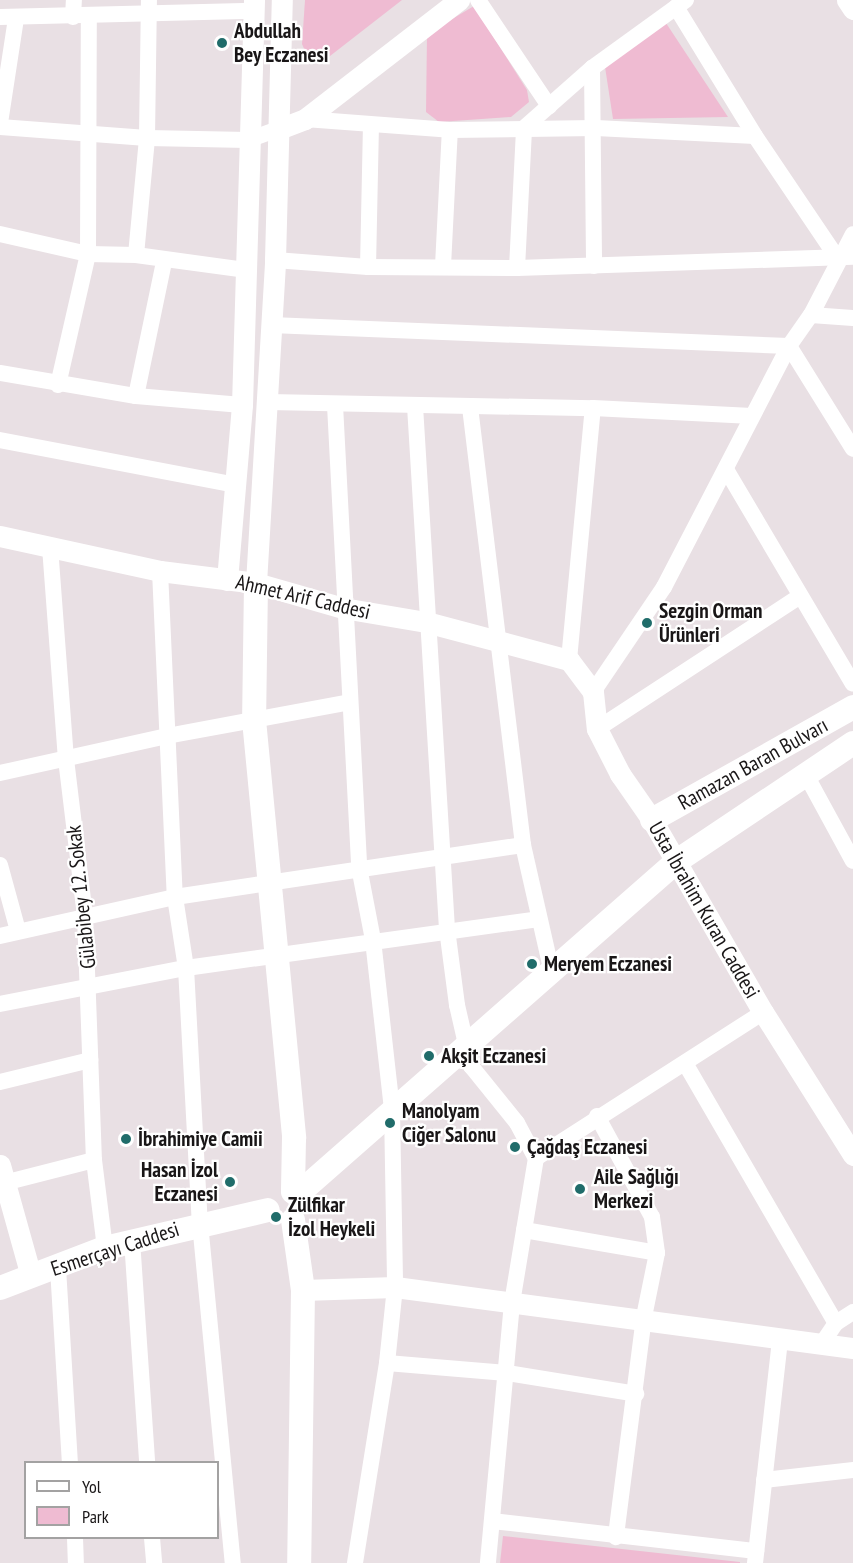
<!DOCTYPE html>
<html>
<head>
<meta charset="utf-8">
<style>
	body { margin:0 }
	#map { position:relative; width:853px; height:1563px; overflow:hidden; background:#e9e0e4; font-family:"PT Sans Narrow",sans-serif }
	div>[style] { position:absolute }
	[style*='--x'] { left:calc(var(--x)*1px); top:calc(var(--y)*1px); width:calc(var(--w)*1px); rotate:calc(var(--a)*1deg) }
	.green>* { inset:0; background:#efbbd2 }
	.minor>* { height:16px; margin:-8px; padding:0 8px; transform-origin:8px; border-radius:8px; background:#fff }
	.tertiary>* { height:21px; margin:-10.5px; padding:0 10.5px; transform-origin:10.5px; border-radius:10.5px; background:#fff }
	.secondary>* { height:24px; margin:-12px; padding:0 12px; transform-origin:12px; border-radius:12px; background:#fff }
	.dots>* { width:16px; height:16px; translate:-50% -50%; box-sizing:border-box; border:3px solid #fff; border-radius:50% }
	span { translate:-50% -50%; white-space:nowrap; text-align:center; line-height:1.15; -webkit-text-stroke:4.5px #fff; paint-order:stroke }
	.poi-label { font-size:21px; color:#191617; font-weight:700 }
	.left { translate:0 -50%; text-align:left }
	.right { translate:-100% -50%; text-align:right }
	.street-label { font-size:21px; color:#191617 }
	.legend { position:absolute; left:24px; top:1461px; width:195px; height:78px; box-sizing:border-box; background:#fff; border:2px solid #a3a2a2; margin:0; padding:8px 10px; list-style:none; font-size:18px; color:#191617 }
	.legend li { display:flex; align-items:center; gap:12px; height:30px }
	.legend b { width:30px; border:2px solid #a3a2a2 }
</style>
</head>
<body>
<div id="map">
	<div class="green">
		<div style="clip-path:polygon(305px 0,402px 0,321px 63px,308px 58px,302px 44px)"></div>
		<div style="clip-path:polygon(474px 6px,527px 90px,529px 102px,511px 117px,439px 122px,426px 112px,427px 34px)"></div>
		<div style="clip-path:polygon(664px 20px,728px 117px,613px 119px,605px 67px)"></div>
		<div style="clip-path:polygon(503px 1536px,740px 1562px,740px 1563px,500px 1563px)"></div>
	</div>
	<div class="minor">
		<div style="--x:478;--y:0;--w:128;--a:56.2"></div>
		<div style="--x:676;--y:7;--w:151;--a:58.5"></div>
		<div style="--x:755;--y:136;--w:148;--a:56"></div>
		<div style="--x:0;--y:17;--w:254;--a:-1.4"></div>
		<div style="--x:73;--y:17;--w:17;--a:-87"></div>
		<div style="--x:592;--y:68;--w:198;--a:89.4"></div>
		<div style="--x:305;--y:119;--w:145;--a:4.3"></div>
		<div style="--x:450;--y:130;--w:146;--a:-0.8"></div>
		<div style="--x:596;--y:128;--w:159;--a:2.9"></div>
		<div style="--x:0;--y:123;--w:105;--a:-81.3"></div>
		<div style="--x:0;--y:127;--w:147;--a:4.3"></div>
		<div style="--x:147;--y:138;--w:101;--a:1.1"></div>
		<div style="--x:248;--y:140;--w:33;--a:-20"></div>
		<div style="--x:0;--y:234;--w:90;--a:12.8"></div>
		<div style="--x:88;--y:254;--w:48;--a:1.2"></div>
		<div style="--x:136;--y:255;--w:110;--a:7.8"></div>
		<div style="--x:136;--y:255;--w:118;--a:-84.6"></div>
		<div style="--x:147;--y:138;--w:138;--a:-89.2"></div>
		<div style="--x:275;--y:260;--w:93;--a:4.3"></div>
		<div style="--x:368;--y:267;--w:149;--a:0.4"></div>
		<div style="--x:517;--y:268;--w:336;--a:-1.9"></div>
		<div style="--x:443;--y:266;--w:136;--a:-87.1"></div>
		<div style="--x:368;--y:267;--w:141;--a:-88.8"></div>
		<div style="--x:517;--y:268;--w:140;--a:-87.1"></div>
		<div style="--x:524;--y:128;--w:91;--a:-41.4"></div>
		<div style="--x:592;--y:68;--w:116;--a:-35.9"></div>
		<div style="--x:811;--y:315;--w:42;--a:4.1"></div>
		<div style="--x:271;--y:325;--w:518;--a:2.32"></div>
		<div style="--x:789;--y:346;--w:121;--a:58.1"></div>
		<div style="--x:0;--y:373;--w:138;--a:9.6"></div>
		<div style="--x:136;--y:396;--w:106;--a:4.9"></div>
		<div style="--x:58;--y:385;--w:134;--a:-77.1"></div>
		<div style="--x:88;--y:254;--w:238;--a:-89.8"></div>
		<div style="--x:136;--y:396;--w:137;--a:-78.2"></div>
		<div style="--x:268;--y:402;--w:325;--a:1.1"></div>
		<div style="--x:593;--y:408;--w:159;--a:2.9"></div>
		<div style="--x:335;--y:405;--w:463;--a:87"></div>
		<div style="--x:359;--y:867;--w:74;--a:79.1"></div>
		<div style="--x:373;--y:940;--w:170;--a:83.6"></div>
		<div style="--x:392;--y:1109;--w:178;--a:89"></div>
		<div style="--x:395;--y:1287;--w:76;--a:96"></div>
		<div style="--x:387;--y:1363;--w:203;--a:99.1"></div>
		<div style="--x:415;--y:406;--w:524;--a:86.5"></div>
		<div style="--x:447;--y:929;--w:77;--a:82.5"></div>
		<div style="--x:457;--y:1005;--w:63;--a:77.1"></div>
		<div style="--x:471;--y:1066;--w:73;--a:51.1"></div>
		<div style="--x:517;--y:1123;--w:40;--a:62"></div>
		<div style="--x:536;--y:1158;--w:147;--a:99.4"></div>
		<div style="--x:512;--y:1303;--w:261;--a:95.3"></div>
		<div style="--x:470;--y:407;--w:441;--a:83.1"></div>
		<div style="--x:523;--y:845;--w:126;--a:77.2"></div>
		<div style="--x:0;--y:440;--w:241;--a:10.8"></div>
		<div style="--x:727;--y:471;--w:247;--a:59.4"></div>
		<div style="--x:50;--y:547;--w:213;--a:85.7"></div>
		<div style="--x:66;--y:759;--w:158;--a:83.1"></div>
		<div style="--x:85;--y:916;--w:244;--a:87.9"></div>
		<div style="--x:94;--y:1160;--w:89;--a:82.9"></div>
		<div style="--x:160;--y:571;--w:326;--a:87.4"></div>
		<div style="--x:175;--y:897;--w:72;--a:81.2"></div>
		<div style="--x:186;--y:968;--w:255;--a:86.9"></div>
		<div style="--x:200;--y:1223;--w:342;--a:84.5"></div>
		<div style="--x:569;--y:660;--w:253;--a:-84.6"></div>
		<div style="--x:593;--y:692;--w:127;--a:-55.9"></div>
		<div style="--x:664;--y:587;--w:271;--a:-62.6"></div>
		<div style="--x:789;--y:346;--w:38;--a:-55"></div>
		<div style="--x:811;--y:315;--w:91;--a:-62.6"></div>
		<div style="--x:597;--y:729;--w:241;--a:-33.2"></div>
		<div style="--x:0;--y:773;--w:171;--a:-12.5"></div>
		<div style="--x:167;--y:736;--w:186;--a:-10.5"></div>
		<div style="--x:805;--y:773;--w:100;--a:61.4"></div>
		<div style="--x:0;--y:865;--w:68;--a:74.7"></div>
		<div style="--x:0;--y:936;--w:179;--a:-12.6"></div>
		<div style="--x:175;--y:897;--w:352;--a:-8.5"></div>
		<div style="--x:0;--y:1004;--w:189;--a:-11"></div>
		<div style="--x:186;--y:968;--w:354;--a:-7.9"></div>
		<div style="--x:685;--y:1063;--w:301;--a:59.9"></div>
		<div style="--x:0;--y:1082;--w:93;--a:-13.7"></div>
		<div style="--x:597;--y:1116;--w:115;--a:61.4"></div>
		<div style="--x:652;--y:1217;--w:36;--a:82"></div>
		<div style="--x:657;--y:1253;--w:65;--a:101.5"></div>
		<div style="--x:644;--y:1317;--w:222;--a:97.3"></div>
		<div style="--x:536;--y:1158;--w:270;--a:-32.7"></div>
		<div style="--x:0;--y:1184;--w:97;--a:-14.3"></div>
		<div style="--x:524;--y:1230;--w:135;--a:9.8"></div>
		<div style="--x:132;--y:1240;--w:223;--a:86.1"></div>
		<div style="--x:58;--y:1268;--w:194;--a:86.5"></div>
		<div style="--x:821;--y:1345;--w:27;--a:-56"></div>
		<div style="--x:836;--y:1323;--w:20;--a:-33"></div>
		<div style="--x:387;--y:1363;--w:120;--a:4.8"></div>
		<div style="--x:507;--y:1373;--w:131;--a:9.2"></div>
		<div style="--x:764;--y:1480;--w:90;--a:-6.4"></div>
		<div style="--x:492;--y:1521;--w:266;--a:6.5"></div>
		<div style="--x:75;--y:1538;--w:25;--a:88"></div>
		<div style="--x:152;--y:1538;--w:25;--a:85"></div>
		<div style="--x:755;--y:1563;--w:224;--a:-83.6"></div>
	</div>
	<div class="tertiary">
		<div style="--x:847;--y:0;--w:11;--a:56"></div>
		<div style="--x:279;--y:129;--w:28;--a:-21"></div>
		<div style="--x:305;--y:119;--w:195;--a:-37.7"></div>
		<div style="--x:0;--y:536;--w:164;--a:12.3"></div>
		<div style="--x:160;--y:571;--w:97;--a:7.1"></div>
		<div style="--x:256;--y:583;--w:91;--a:16"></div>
		<div style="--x:343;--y:608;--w:84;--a:9.6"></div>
		<div style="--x:426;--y:622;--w:148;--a:14.9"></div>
		<div style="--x:569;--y:660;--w:40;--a:53"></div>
		<div style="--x:593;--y:692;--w:37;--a:84"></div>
		<div style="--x:597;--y:729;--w:51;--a:62.9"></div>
		<div style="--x:620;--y:774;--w:56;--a:55.2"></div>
		<div style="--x:652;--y:820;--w:222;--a:60"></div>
		<div style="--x:763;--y:1012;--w:169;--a:57.8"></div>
		<div style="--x:227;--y:580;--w:176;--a:-85.1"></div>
		<div style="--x:242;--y:405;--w:405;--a:-88.3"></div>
		<div style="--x:256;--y:583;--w:324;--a:-86.6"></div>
		<div style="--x:275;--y:260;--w:260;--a:-88.5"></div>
		<div style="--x:0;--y:1165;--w:115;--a:74.4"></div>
		<div style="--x:303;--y:1290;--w:92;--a:-1.9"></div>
		<div style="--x:395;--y:1287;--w:462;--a:7.6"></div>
	</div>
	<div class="secondary">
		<div style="--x:256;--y:583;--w:137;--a:90.8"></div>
		<div style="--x:254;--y:720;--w:420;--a:84.5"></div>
		<div style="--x:294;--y:1138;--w:54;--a:91.1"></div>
		<div style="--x:652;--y:820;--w:231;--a:-29.3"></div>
		<div style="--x:297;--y:1195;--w:506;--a:-41.31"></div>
		<div style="--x:677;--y:861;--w:212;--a:-33.8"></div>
		<div style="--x:293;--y:1220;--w:71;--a:81.9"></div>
		<div style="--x:303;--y:1290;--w:273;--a:90.8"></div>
		<div style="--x:0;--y:1288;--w:112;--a:-20.9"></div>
		<div style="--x:105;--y:1248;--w:167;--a:-13.1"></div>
	</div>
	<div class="dots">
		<div style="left:222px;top:43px;background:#206c6a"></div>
		<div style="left:647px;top:623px;background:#206c6a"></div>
		<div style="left:532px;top:964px;background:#206c6a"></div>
		<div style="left:429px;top:1056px;background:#206c6a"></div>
		<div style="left:390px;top:1123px;background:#206c6a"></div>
		<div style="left:126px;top:1139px;background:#206c6a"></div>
		<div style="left:515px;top:1147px;background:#206c6a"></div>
		<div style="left:230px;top:1182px;background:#206c6a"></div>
		<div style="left:580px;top:1189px;background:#206c6a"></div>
		<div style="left:276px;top:1217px;background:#206c6a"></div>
	</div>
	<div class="poi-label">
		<span class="left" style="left:234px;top:43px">Abdullah<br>Bey Eczanesi</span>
		<span class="left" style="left:659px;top:623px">Sezgin Orman<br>Ürünleri</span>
		<span class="left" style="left:544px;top:964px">Meryem Eczanesi</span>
		<span class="left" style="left:441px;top:1056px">Akşit Eczanesi</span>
		<span class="left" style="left:402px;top:1123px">Manolyam<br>Ciğer Salonu</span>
		<span class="left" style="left:138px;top:1139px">İbrahimiye Camii</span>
		<span class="left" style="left:527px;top:1147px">Çağdaş Eczanesi</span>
		<span class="right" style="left:218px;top:1182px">Hasan İzol<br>Eczanesi</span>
		<span class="left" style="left:594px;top:1189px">Aile Sağlığı<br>Merkezi</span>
		<span class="left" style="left:288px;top:1217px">Zülfikar<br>İzol Heykeli</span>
	</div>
	<div class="street-label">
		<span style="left:303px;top:597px;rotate:13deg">Ahmet Arif Caddesi</span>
		<span style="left:753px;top:764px;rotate:-29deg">Ramazan Baran Bulvarı</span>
		<span style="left:81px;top:897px;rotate:-96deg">Gülabibey 12. Sokak</span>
		<span style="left:704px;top:910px;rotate:60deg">Usta İbrahim Kuran Caddesi</span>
		<span style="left:115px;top:1249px;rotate:-18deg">Esmerçayı Caddesi</span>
	</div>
	<ul class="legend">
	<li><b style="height:8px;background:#fff"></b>Yol</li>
	<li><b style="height:16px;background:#efbbd2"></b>Park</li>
	</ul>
</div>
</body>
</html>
